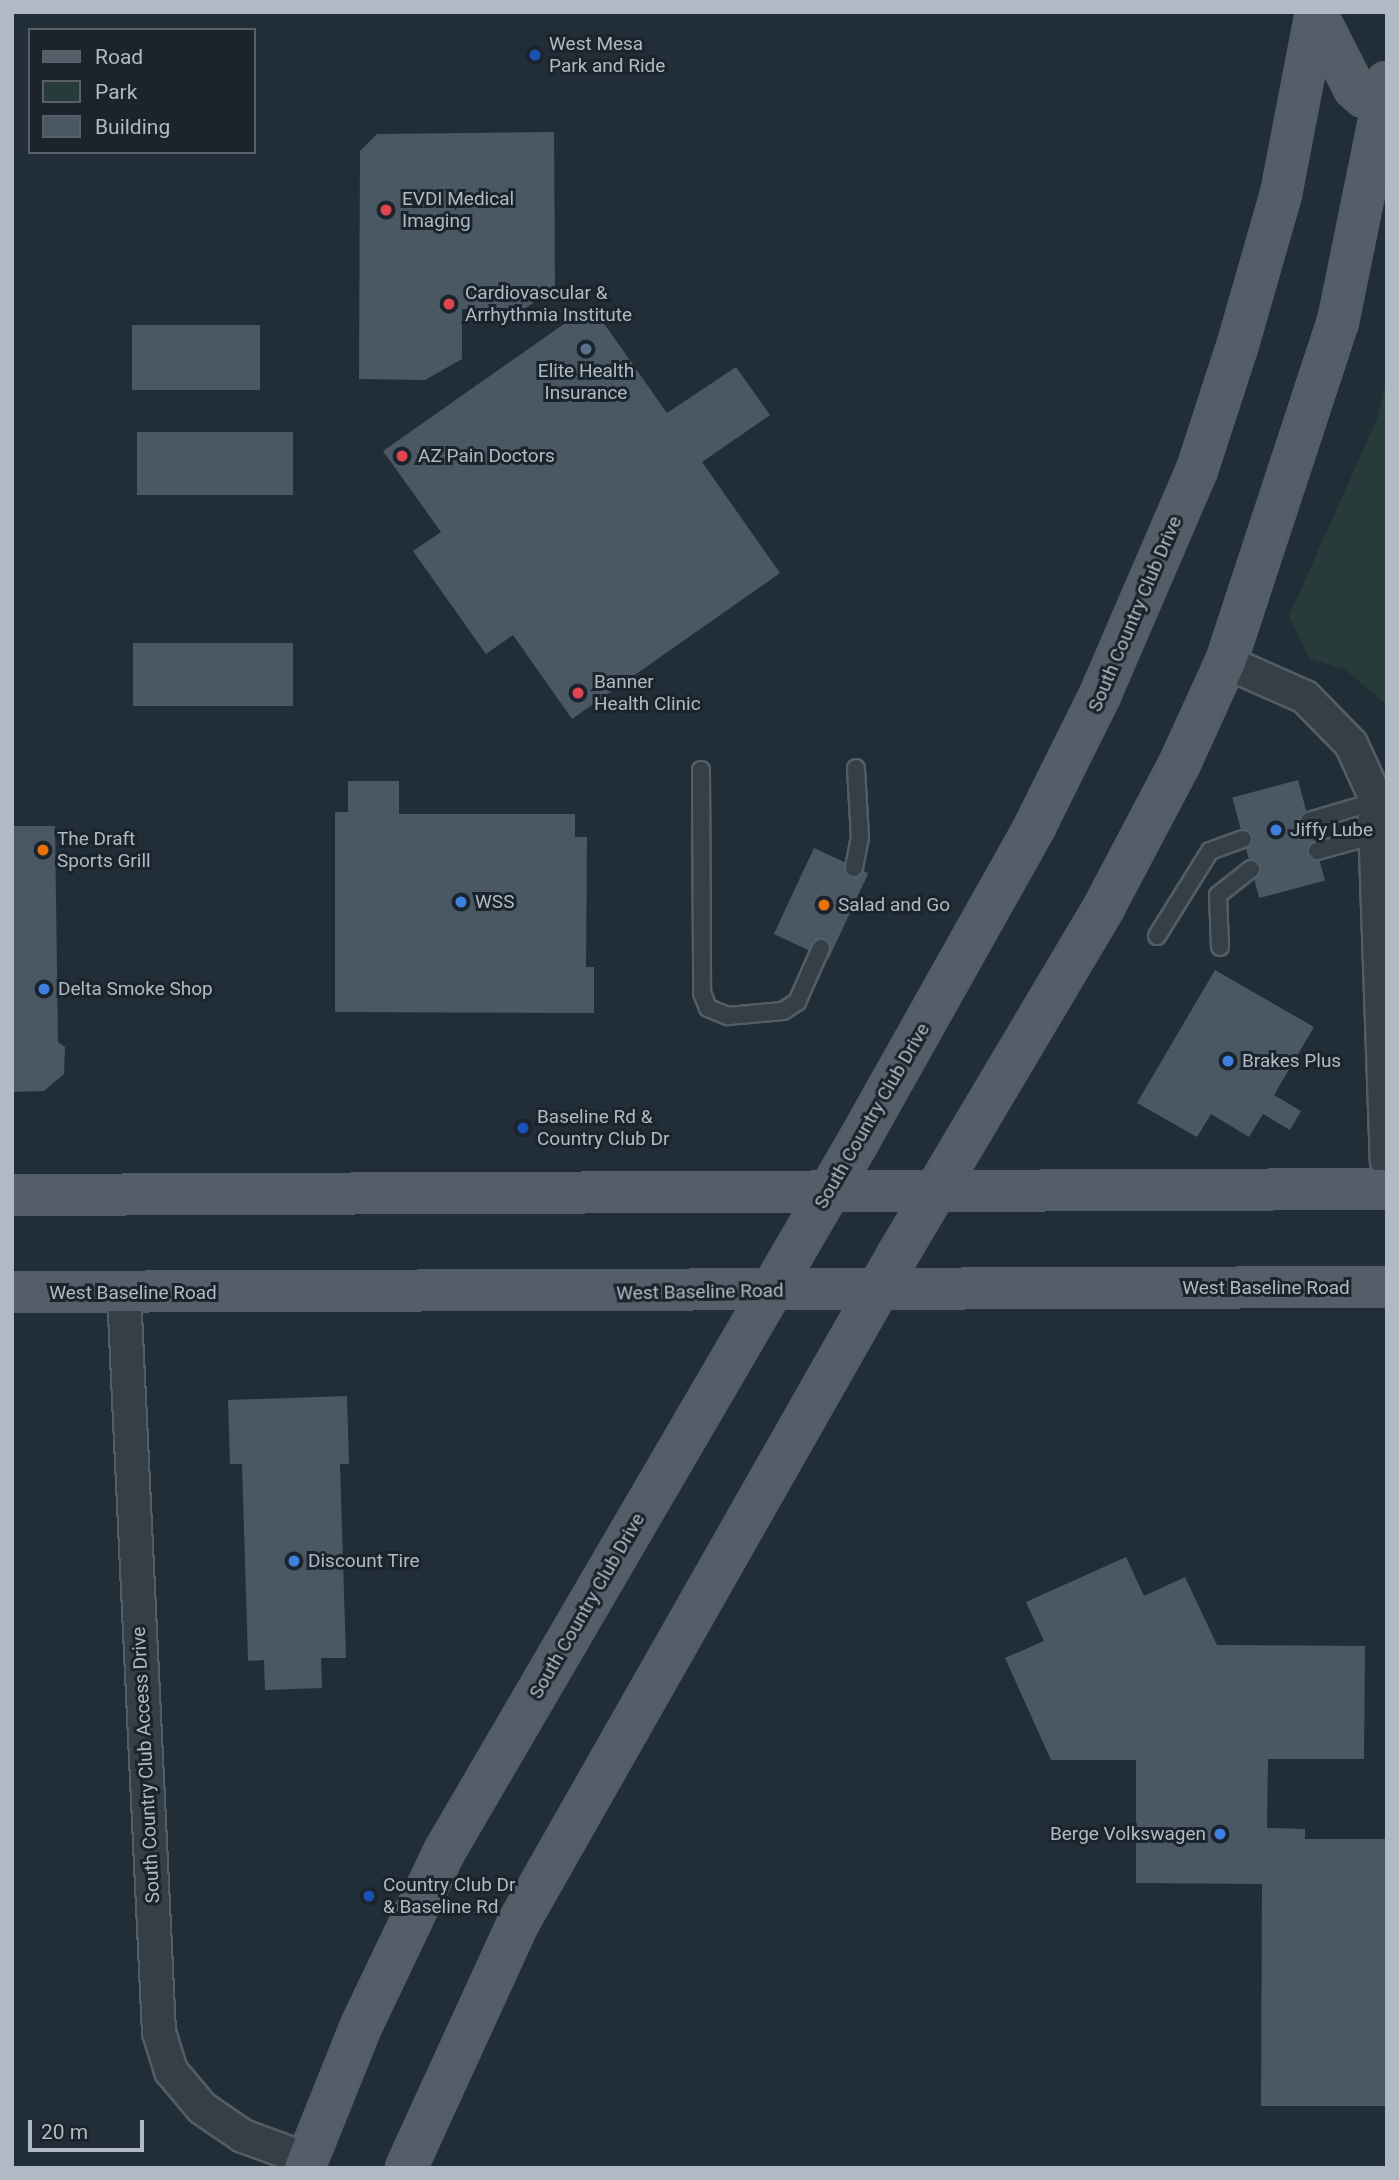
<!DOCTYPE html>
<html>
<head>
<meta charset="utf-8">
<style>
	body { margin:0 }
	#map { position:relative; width:1399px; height:2180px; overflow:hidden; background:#222e37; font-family:Roboto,sans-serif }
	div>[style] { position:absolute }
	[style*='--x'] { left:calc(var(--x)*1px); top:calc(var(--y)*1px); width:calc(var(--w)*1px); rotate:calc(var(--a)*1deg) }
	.green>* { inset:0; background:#273c3a }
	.building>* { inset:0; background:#4a5863; transform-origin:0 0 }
	.roads { filter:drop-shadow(2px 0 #535d65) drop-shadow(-2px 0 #535d65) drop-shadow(0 2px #535d65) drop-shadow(0 -2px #535d65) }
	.lane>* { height:16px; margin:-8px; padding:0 8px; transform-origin:8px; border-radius:8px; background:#353f48 }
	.street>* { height:32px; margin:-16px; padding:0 16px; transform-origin:16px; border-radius:16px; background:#353f48 }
	.primary>* { height:38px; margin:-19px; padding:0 19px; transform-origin:19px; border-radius:19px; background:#535e68 }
	.dots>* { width:19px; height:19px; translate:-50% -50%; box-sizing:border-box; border:4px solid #1b242c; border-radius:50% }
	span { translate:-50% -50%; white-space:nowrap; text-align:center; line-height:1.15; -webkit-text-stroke:6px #1b242c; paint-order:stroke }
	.poi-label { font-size:19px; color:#b0bac4 }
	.left { translate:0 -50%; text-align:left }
	.right { translate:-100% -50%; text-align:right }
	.street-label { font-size:19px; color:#b0bac4 }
	.frame { position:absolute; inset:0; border:14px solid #b0bac4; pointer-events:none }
	.legend { position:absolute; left:28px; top:28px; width:228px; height:126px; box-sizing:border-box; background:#1b242c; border:2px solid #576069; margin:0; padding:9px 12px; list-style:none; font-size:21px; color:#b0bac4 }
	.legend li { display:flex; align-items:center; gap:14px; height:35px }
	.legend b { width:35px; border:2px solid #576069 }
	.scale { position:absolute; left:28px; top:2120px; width:116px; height:32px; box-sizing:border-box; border:4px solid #b0bac4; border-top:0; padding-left:9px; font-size:21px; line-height:24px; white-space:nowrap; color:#b0bac4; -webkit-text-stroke:5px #1b242c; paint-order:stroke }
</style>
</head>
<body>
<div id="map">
	<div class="green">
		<div style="clip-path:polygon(1387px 377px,1387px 705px,1345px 669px,1310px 659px,1289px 616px,1377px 419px)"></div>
	</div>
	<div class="building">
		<div style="clip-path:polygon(554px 132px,555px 288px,524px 309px,462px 309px,462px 359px,425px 380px,359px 379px,360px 151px,377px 134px)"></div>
		<div style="clip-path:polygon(591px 305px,667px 413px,736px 367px,770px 415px,702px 462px,780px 573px,572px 719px,513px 635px,486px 654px,413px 551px,441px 532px,383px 451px)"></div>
		<div style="left:132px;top:325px;width:128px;height:65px"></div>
		<div style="left:137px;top:432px;width:156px;height:63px"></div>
		<div style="left:133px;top:643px;width:160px;height:63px"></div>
		<div style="left:1298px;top:780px;width:104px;height:68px;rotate:75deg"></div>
		<div style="clip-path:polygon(348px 781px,399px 781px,399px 814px,575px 814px,575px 837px,587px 837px,586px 967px,594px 967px,594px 1013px,335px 1012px,335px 812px,348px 812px)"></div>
		<div style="clip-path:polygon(12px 826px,55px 826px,58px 1042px,65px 1047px,64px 1074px,44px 1091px,12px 1092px)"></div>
		<div style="left:814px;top:848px;width:60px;height:95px;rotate:25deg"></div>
		<div style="clip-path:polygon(1215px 970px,1314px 1027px,1274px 1095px,1301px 1111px,1290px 1130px,1263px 1114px,1249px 1137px,1211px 1114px,1197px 1137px,1137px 1103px)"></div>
		<div style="clip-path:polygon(347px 1396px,349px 1464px,340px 1464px,346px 1658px,321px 1658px,322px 1688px,265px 1690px,264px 1660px,248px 1661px,242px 1464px,230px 1464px,228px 1400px)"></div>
		<div style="clip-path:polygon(1126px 1557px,1144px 1596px,1185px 1577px,1217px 1645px,1365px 1646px,1364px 1759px,1268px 1759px,1267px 1828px,1305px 1829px,1305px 1839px,1387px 1839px,1387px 2106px,1261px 2106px,1262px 1884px,1136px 1883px,1136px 1760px,1051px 1760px,1005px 1658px,1044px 1641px,1026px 1602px)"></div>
	</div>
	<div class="roads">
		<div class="lane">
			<div style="--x:701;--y:770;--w:223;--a:89.7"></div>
			<div style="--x:702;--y:993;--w:16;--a:68"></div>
			<div style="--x:708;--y:1008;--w:22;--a:22"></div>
			<div style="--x:728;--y:1016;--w:55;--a:-5.2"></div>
			<div style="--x:783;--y:1011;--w:17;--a:-33"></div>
			<div style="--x:797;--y:1002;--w:59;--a:-66"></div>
			<div style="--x:1309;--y:821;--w:68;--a:-16.3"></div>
			<div style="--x:1317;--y:851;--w:60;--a:-15.4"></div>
			<div style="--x:854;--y:868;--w:31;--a:-79"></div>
			<div style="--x:860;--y:838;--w:70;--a:-93.3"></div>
			<div style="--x:1157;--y:936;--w:100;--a:-58.1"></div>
			<div style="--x:1210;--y:851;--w:35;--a:-20"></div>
			<div style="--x:1220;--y:947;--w:52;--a:-92.2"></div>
			<div style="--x:1218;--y:895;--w:42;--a:-38.2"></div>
		</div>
		<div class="street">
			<div style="--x:1226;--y:662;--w:86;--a:23.9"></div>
			<div style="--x:1305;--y:697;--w:66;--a:45.6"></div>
			<div style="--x:1351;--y:744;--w:55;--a:65.3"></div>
			<div style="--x:1374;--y:794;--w:367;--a:88"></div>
			<div style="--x:124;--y:1293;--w:740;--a:87.29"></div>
			<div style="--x:159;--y:2032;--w:41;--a:72.9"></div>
			<div style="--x:171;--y:2071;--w:48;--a:50"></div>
			<div style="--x:202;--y:2108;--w:50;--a:34.3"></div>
			<div style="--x:243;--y:2136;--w:67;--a:20.1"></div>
		</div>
		<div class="primary">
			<div style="--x:1316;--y:13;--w:84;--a:63.1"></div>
			<div style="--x:1354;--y:88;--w:13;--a:42"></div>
			<div style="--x:1364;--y:97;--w:20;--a:11"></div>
			<div style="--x:12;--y:1195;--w:1375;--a:-0.25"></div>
			<div style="--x:12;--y:1292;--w:1375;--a:-0.21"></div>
			<div style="--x:304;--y:2168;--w:155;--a:-68.1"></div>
			<div style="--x:362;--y:2024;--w:191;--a:-64.5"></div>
			<div style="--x:444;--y:1852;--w:822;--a:-59.75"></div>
			<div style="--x:858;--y:1142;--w:362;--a:-60.7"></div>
			<div style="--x:1035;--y:826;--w:146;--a:-63.6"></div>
			<div style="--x:1100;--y:695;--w:245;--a:-66.7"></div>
			<div style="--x:1197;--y:470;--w:133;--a:-72"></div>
			<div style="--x:1238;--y:344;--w:156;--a:-74"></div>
			<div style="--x:1281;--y:194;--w:185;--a:-79.1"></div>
			<div style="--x:406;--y:2168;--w:267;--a:-65.4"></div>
			<div style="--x:517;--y:1925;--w:769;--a:-60.4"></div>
			<div style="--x:897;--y:1256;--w:406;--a:-59.3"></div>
			<div style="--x:1104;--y:907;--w:161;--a:-62.2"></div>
			<div style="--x:1179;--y:765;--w:113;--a:-65.5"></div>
			<div style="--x:1226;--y:662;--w:358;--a:-71.8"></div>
			<div style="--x:1338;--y:322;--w:245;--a:-78.5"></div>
		</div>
	</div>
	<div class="dots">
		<div style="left:535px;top:55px;background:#1a4fb4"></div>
		<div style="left:386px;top:210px;background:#e0444e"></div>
		<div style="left:449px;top:304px;background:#e0444e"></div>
		<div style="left:586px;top:349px;background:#5c6f8a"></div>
		<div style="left:402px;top:456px;background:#e0444e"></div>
		<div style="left:578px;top:693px;background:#e0444e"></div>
		<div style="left:1276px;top:830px;background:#3f7fe0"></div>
		<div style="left:43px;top:850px;background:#e8710a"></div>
		<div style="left:461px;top:902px;background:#3f7fe0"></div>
		<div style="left:824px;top:905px;background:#e8710a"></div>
		<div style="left:44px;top:989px;background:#3f7fe0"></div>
		<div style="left:1228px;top:1061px;background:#3f7fe0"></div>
		<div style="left:523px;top:1128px;background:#1a4fb4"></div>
		<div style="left:294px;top:1561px;background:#3f7fe0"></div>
		<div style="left:1220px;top:1834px;background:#3f7fe0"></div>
		<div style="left:369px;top:1896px;background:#1a4fb4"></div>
	</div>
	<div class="poi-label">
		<span class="left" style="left:549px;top:55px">West Mesa<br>Park and Ride</span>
		<span class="left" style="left:402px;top:210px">EVDI Medical<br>Imaging</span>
		<span class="left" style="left:465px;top:304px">Cardiovascular &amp;<br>Arrhythmia Institute</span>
		<span style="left:586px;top:382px">Elite Health<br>Insurance</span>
		<span class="left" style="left:418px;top:456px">AZ Pain Doctors</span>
		<span class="left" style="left:594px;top:693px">Banner<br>Health Clinic</span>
		<span class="left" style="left:1290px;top:830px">Jiffy Lube</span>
		<span class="left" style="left:57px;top:850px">The Draft<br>Sports Grill</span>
		<span class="left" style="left:475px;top:902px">WSS</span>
		<span class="left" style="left:838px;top:905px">Salad and Go</span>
		<span class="left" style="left:58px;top:989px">Delta Smoke Shop</span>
		<span class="left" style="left:1242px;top:1061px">Brakes Plus</span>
		<span class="left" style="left:537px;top:1128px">Baseline Rd &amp;<br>Country Club Dr</span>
		<span class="left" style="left:308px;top:1561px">Discount Tire</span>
		<span class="right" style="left:1206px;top:1834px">Berge Volkswagen</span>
		<span class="left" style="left:383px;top:1896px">Country Club Dr<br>&amp; Baseline Rd</span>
	</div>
	<div class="street-label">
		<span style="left:1135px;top:614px;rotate:-67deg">South Country Club Drive</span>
		<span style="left:872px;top:1116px;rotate:-60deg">South Country Club Drive</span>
		<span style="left:1266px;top:1288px">West Baseline Road</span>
		<span style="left:700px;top:1292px;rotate:-1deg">West Baseline Road</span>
		<span style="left:133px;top:1293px">West Baseline Road</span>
		<span style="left:587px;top:1606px;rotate:-60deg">South Country Club Drive</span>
		<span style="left:146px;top:1765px;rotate:-93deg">South Country Club Access Drive</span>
	</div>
	<div class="frame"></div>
	<ul class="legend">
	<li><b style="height:9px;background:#535e68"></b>Road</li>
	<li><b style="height:19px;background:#273c3a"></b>Park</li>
	<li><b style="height:19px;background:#4a5863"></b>Building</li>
	</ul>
	<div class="scale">20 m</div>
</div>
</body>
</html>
